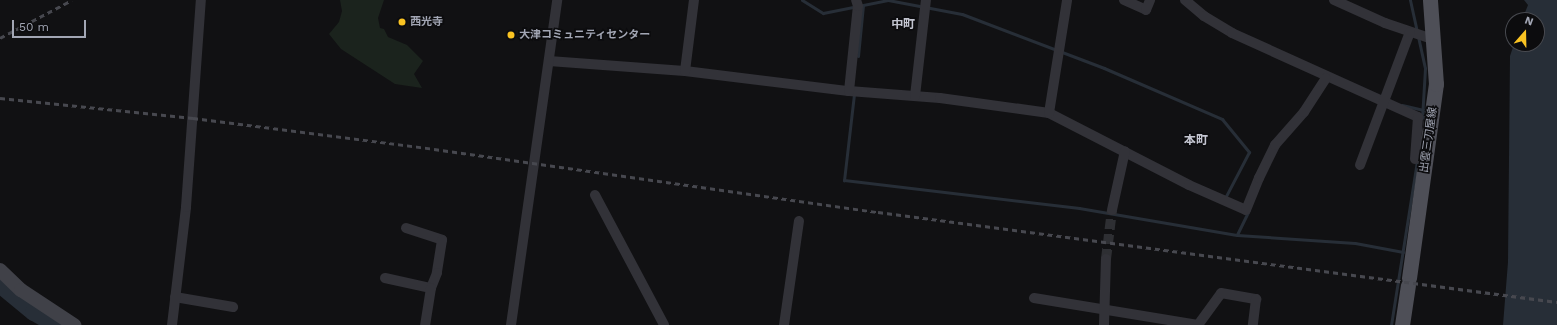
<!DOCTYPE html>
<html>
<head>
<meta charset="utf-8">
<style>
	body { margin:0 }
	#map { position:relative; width:1557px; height:325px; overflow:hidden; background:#111113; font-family:"Work Sans","Noto Sans JP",sans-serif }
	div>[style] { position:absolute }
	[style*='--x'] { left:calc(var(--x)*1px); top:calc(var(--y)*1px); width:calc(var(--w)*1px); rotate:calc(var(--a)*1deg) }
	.green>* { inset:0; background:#1b231d }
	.water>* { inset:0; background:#272e37 }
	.stream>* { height:3px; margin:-1.5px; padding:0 1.5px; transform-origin:1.5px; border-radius:1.5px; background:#272e37 }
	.river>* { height:18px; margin:-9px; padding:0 9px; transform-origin:9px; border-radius:9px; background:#272e37 }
	.street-tunnel>* { height:10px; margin-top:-5px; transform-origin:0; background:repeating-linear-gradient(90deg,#2e2f33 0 10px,transparent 0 15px) }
	.street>* { height:10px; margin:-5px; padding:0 5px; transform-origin:5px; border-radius:5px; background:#323238 }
	.secondary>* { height:14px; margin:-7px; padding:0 7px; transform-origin:7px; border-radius:7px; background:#404148 }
	.primary>* { height:15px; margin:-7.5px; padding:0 7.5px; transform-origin:7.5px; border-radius:7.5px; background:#4e4f57 }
	.rail>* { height:3px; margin-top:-1.5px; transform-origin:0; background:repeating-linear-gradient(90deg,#47484f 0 5px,transparent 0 9px) }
	.dots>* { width:11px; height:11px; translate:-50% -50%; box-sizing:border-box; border:2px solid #0c0c0e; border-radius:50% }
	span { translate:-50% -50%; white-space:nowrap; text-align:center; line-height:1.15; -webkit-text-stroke:3.5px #0c0c0e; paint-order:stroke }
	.poi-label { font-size:11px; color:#a2a6b4; font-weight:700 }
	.left { translate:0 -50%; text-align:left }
	.street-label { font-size:11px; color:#a2a6b4 }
	.neighbourhood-label { font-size:12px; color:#c3c5d0; font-weight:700 }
	.north { position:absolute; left:1505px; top:12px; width:40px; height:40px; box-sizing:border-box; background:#0c0c0e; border:1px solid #484a50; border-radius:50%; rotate:20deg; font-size:11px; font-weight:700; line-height:16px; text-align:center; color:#a2a6b4 }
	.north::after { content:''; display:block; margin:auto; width:14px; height:18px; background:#fac322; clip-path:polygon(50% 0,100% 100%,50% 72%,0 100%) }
	.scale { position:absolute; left:12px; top:20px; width:74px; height:18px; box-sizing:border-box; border:2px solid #a2a6b4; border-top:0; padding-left:5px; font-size:12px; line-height:14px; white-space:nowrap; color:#a2a6b4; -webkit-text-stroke:3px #0c0c0e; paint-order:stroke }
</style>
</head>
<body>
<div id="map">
	<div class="green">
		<div style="clip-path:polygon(340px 0,384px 0,378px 18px,380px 28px,384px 29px,388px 37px,407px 45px,423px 61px,414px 74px,422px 88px,395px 84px,341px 49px,329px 34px,339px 22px,342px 11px)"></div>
	</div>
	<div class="water">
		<div style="clip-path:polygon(1524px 0,1557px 0,1557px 325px,1503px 325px,1508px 262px,1510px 56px,1514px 44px,1537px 44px,1537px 20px,1522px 20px,1528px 5px)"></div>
	</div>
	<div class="stream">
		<div style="--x:802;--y:0;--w:25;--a:32"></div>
		<div style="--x:823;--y:13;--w:66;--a:-11.3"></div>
		<div style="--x:888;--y:0;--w:75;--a:10.7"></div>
		<div style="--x:962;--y:14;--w:152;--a:20.8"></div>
		<div style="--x:1104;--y:68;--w:129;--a:23.4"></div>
		<div style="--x:1222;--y:119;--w:43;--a:50.7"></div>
		<div style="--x:1249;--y:152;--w:52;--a:117.6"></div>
		<div style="--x:1410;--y:0;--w:70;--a:77.6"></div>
		<div style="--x:1425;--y:68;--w:50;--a:93.4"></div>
		<div style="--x:858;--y:56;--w:51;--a:-84.4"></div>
		<div style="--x:854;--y:94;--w:87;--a:96.6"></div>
		<div style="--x:844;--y:180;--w:237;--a:6.8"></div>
		<div style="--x:1079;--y:208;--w:160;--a:9.7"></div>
		<div style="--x:1402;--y:105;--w:23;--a:13"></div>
		<div style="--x:1248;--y:212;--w:25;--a:116"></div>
		<div style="--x:1237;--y:235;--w:118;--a:3.9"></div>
		<div style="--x:1355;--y:243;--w:49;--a:10.6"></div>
		<div style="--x:1391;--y:325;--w:166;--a:-81"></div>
	</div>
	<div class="river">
		<div style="--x:0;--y:284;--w:44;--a:39.5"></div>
		<div style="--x:34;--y:312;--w:26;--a:29"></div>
	</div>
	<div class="street-tunnel">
		<div style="--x:1106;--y:259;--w:49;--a:-83"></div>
	</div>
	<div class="street">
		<div style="--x:1124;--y:0;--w:24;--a:24"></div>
		<div style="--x:1146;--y:10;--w:11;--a:-68"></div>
		<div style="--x:1185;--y:0;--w:25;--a:40"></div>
		<div style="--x:1204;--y:16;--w:33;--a:31"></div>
		<div style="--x:1232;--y:33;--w:204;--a:24.3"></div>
		<div style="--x:1418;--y:117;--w:42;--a:94.1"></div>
		<div style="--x:1334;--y:0;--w:56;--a:24.3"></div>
		<div style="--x:1385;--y:23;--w:53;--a:18.8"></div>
		<div style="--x:549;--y:61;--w:136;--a:4.2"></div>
		<div style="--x:685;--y:71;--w:165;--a:7"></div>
		<div style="--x:849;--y:91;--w:91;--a:4.4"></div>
		<div style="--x:940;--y:98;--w:110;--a:7.8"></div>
		<div style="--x:1049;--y:113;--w:157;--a:27.2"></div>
		<div style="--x:1189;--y:185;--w:62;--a:23.7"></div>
		<div style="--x:1246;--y:210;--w:35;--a:-68"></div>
		<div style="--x:1259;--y:178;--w:37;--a:-64"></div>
		<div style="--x:1275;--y:145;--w:44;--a:-48.7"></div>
		<div style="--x:1304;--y:112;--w:40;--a:-57.1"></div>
		<div style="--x:685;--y:71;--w:72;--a:-82.8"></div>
		<div style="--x:849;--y:91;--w:85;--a:-84"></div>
		<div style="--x:858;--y:6;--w:6;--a:-108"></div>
		<div style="--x:915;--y:96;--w:97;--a:-83.5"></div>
		<div style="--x:1049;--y:113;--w:114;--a:-80.9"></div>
		<div style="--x:1360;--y:165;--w:142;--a:-69.4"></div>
		<div style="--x:595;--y:195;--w:147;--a:62"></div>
		<div style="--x:1112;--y:210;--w:60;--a:-77.6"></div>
		<div style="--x:406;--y:228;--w:38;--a:18"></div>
		<div style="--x:442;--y:240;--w:33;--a:99"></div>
		<div style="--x:437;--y:273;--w:16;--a:112"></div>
		<div style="--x:385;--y:278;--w:47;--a:12.3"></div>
		<div style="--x:431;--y:288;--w:37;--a:99"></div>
		<div style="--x:175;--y:297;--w:59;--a:9.8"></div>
		<div style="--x:1034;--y:298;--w:166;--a:9.3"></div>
		<div style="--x:172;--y:325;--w:119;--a:-83.2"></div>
		<div style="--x:186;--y:207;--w:208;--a:-85.9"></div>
		<div style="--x:511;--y:325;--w:328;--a:-81.9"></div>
		<div style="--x:784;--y:325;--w:105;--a:-81.8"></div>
		<div style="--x:1104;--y:325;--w:66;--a:-88.3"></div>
		<div style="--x:1198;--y:325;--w:39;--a:-54"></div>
		<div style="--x:1221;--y:293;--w:36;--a:10"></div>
		<div style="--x:1256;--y:299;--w:26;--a:97"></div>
	</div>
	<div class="secondary">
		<div style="--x:0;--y:270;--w:29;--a:44"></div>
		<div style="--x:21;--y:290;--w:64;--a:33.4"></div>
	</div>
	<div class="primary">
		<div style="--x:1409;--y:278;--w:196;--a:-82.1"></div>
		<div style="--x:1436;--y:84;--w:84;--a:-94.1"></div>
		<div style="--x:1402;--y:325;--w:40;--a:-81.5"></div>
	</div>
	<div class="rail">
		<div style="--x:0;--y:38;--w:81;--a:-27.8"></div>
		<div style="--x:0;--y:98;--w:194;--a:5.9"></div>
		<div style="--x:193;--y:118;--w:243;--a:7.3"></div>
		<div style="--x:434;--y:149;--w:448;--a:8.1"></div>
		<div style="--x:878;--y:212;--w:685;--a:7.55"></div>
	</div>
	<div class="dots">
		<div style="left:402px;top:22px;background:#fac322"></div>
		<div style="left:511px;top:35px;background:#fac322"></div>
	</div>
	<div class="poi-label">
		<span class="left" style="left:410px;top:22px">西光寺</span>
		<span class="left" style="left:519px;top:35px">大津コミュニティセンター</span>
	</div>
	<div class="street-label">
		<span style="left:1429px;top:140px;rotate:-82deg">出雲三刀屋線</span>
	</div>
	<div class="neighbourhood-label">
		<span style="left:903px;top:25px">中町</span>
		<span style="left:1196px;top:141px">本町</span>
	</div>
	<div class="north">N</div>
	<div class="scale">50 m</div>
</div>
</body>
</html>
